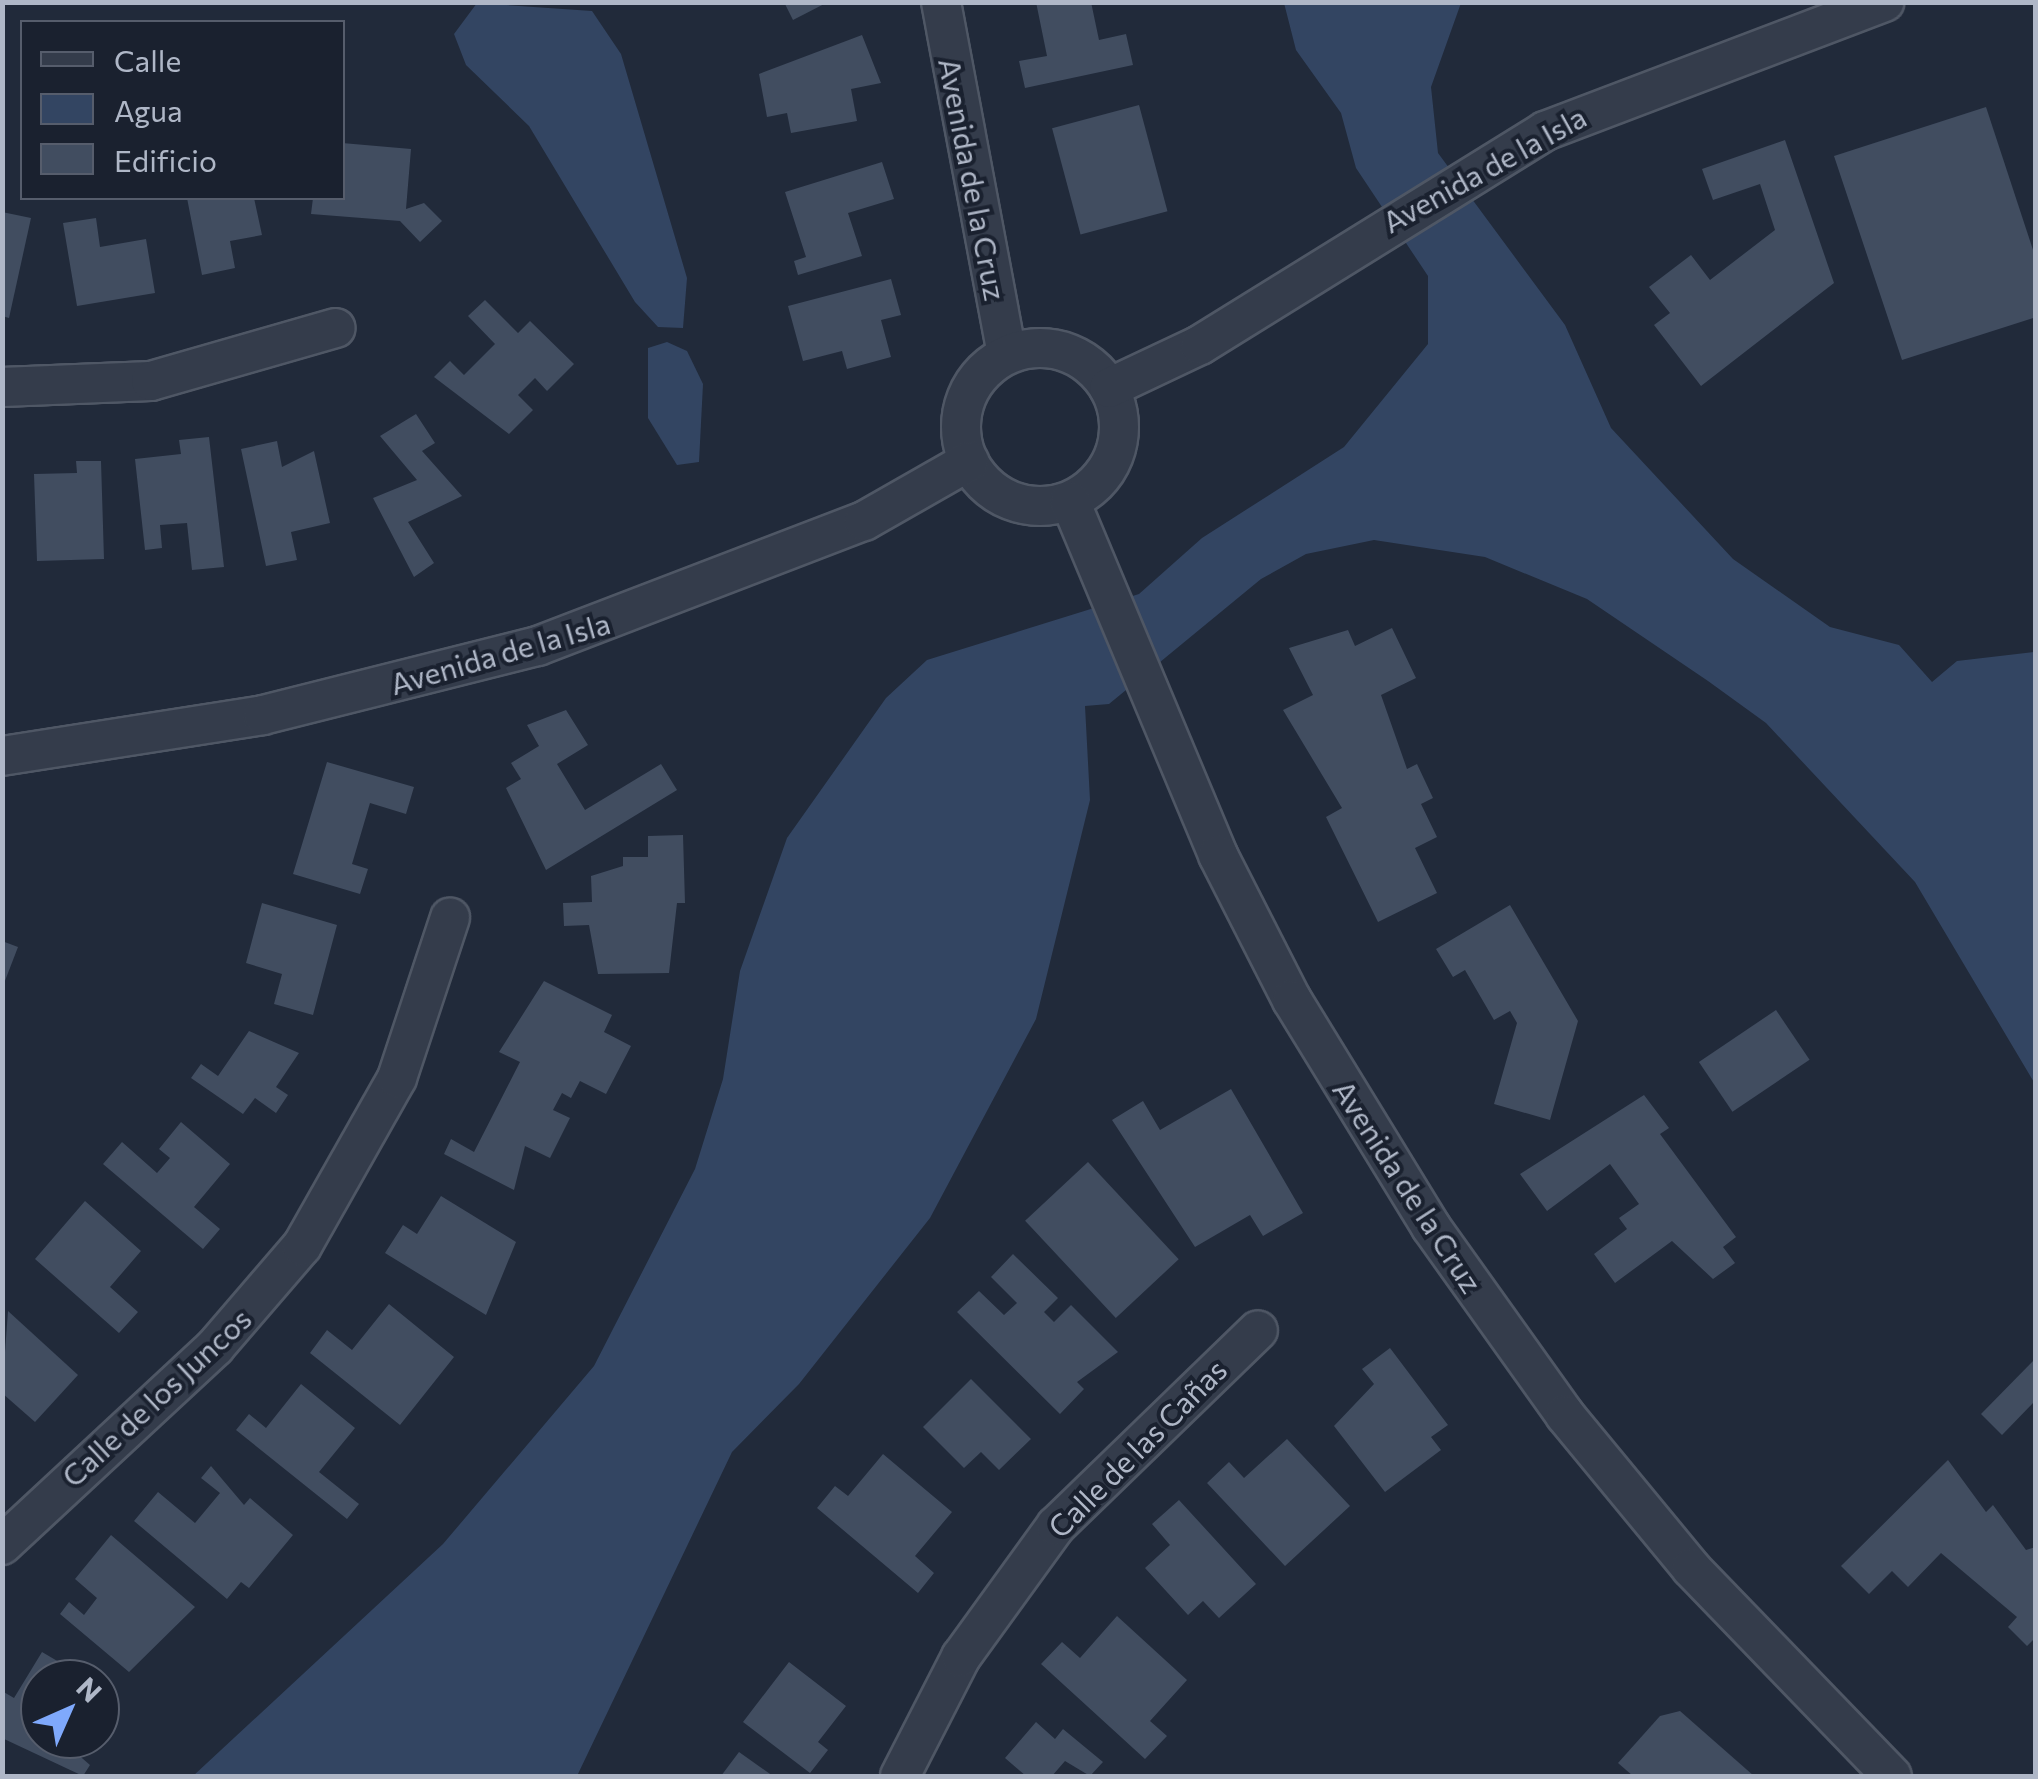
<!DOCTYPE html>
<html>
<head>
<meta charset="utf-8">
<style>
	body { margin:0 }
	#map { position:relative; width:2038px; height:1779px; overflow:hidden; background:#212a3a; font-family:Commissioner,sans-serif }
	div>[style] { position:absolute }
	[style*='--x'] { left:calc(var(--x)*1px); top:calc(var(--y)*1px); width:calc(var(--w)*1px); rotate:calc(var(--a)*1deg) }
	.water>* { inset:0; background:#334562 }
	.building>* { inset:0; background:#414d60; transform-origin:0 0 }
	.roads { filter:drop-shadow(2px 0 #4f5765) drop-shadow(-2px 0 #4f5765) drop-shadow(0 2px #4f5765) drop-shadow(0 -2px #4f5765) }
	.minor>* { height:38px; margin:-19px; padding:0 19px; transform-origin:19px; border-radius:19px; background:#343c4b }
	.minor>.ring { margin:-19px; padding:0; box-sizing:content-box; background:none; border:38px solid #343c4b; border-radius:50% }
	span { translate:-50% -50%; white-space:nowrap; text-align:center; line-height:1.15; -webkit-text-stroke:8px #1a212f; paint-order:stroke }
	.street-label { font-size:30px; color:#afb7c7 }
	.frame { position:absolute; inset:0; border:5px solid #afb7c7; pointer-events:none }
	.legend { position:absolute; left:20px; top:20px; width:325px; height:180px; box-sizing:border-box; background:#1a212f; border:2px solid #565d6c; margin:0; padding:12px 18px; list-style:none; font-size:30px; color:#afb7c7 }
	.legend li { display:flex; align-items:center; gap:20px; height:50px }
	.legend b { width:50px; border:2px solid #565d6c }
	.north { position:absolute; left:20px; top:1659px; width:100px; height:100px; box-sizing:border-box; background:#1a212f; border:2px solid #565d6c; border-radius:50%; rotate:45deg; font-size:28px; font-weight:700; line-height:40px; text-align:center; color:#afb7c7 }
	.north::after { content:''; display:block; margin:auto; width:35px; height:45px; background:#7fa9fc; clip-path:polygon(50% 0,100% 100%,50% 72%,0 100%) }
</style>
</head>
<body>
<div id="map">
	<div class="water">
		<div style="clip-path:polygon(477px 3px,592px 11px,621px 54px,687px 278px,683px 328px,658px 327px,635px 302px,529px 126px,466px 65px,454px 34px)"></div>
		<div style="clip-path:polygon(1284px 3px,1461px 3px,1431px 87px,1438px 153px,1565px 325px,1611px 428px,1733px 559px,1830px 627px,1899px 645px,1932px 682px,1957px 661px,2035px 652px,2035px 1084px,1915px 882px,1766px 723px,1708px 681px,1587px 599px,1485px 557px,1374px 540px,1306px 554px,1261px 579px,1109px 704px,1085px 706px,1090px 800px,1036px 1019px,930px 1218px,799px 1384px,732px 1452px,577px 1776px,193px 1776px,443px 1544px,594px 1366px,695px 1169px,723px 1079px,740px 971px,787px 838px,886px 698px,927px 660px,1139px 594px,1202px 538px,1344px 447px,1428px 344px,1428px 276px,1356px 168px,1341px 113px,1296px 50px)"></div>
		<div style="clip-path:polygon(667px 342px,687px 351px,703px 384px,699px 462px,677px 465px,648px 418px,648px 348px)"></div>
	</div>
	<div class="building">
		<div style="clip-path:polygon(784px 2px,828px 2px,793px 20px)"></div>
		<div style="clip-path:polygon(1036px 2px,1091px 2px,1099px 40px,1126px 34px,1133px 65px,1025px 88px,1019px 61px,1047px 56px)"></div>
		<div style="clip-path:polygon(862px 35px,881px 83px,851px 89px,857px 121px,791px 133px,787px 113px,767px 117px,759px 74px)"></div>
		<div style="left:1139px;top:105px;width:110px;height:90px;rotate:75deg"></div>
		<div style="clip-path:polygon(1986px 107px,2036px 259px,2036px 317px,1902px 360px,1834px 156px)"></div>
		<div style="clip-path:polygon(1785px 140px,1834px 283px,1701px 386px,1654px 325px,1670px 313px,1649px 287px,1691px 255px,1710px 280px,1775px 230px,1760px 184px,1713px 200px,1702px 169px)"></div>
		<div style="clip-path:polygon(342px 143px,411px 149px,406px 209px,424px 203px,442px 221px,420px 242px,400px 221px,311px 214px,313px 198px,342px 198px)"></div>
		<div style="clip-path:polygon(882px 162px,894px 199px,848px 213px,862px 256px,798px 275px,794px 261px,806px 257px,785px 192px)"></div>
		<div style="clip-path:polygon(187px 198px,254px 198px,262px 235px,230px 241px,235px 268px,202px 275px)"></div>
		<div style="clip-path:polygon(2px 212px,31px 218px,9px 318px,2px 316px)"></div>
		<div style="clip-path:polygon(96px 218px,100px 247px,146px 239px,155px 293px,77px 306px,63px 223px)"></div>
		<div style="clip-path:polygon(891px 279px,901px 315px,881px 320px,891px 357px,847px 369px,842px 351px,803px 361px,788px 306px)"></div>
		<div style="clip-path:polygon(485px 300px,518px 333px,530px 321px,574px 364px,547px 391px,535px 378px,518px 395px,533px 410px,509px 434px,434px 377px,450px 361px,464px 375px,495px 344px,468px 316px)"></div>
		<div style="clip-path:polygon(416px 414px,435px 443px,422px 451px,462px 496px,408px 522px,434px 563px,414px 577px,373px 498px,417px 480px,380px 436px)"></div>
		<div style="clip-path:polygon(209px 437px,224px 567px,192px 570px,187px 523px,160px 525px,162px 548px,145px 550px,135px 459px,181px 454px,179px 440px)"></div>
		<div style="clip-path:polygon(277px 441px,282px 467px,314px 451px,330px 523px,291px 532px,297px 560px,266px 566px,241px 449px)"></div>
		<div style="clip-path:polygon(76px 461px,101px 461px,104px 559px,37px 561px,34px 474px,77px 473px)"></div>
		<div style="clip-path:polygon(1392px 628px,1416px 678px,1381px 695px,1407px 769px,1417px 764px,1433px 798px,1421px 804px,1437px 837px,1415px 848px,1437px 893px,1378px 922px,1326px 817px,1342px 808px,1283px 710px,1313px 695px,1289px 648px,1348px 630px,1355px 646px)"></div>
		<div style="clip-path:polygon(566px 710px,588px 745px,557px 764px,585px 810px,661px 764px,677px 790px,546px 870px,506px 788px,521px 779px,511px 763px,539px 746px,527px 725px)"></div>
		<div style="clip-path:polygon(327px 762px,414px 787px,406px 814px,370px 803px,352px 864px,368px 869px,360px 894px,293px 874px)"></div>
		<div style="clip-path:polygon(683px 835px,685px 903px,677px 903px,669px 973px,598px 974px,589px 925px,564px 926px,563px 903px,592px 902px,591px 876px,623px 866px,623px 857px,648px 857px,648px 836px)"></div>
		<div style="clip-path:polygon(262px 903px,337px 925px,313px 1015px,274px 1004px,282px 974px,246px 963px)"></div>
		<div style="clip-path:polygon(1510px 905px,1578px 1021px,1550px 1120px,1494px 1104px,1517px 1023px,1510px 1011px,1494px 1020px,1465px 970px,1453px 977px,1436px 949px)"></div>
		<div style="clip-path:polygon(2px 941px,18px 947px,3px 986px,2px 986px)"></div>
		<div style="clip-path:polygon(544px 981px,612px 1015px,604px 1032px,631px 1046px,606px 1094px,580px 1081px,571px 1098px,562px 1093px,553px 1110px,570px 1118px,550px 1158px,525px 1146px,514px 1190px,444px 1154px,451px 1139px,474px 1152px,520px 1062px,499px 1052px)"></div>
		<div style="left:1776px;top:1010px;width:60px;height:93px;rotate:56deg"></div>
		<div style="clip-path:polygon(249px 1031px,299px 1053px,276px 1087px,288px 1095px,276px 1113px,255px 1098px,243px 1114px,191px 1078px,201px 1064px,218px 1076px)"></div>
		<div style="clip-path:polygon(1231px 1089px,1303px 1213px,1263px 1236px,1250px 1215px,1195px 1247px,1112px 1120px,1143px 1101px,1160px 1130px)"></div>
		<div style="clip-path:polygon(1644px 1095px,1669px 1128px,1660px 1134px,1736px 1237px,1723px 1247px,1735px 1263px,1713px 1279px,1672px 1241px,1615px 1283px,1594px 1254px,1627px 1229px,1619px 1218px,1639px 1204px,1610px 1164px,1547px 1211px,1520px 1174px)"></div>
		<div style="clip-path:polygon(181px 1122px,230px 1164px,194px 1207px,220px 1229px,203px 1249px,103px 1164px,122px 1142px,157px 1173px,170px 1158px,159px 1149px)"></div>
		<div style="left:1088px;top:1162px;width:133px;height:86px;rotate:47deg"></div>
		<div style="clip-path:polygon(441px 1196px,516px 1242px,486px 1315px,385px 1253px,403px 1225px,417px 1234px)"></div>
		<div style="clip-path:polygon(85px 1201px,141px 1251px,110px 1287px,138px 1312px,119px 1333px,35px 1259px)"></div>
		<div style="clip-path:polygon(1013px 1254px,1058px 1298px,1044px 1312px,1054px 1322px,1071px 1305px,1118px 1352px,1077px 1382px,1084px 1389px,1060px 1414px,957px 1312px,979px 1291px,1004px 1315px,1017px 1303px,991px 1277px)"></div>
		<div style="clip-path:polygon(389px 1304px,454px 1357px,400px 1425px,310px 1353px,327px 1330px,352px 1350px)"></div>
		<div style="clip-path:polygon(8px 1311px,78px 1375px,35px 1422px,2px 1393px)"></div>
		<div style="clip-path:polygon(1390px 1348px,1448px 1425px,1431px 1437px,1441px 1450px,1385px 1492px,1334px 1426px,1374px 1384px,1362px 1369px)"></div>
		<div style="clip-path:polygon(2036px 1358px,2036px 1400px,2002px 1435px,1981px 1414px)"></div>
		<div style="clip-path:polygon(971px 1379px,1031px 1439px,999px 1470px,981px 1452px,964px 1468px,923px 1427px)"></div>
		<div style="clip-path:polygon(301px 1384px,355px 1428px,319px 1472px,359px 1504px,347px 1519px,236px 1430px,249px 1414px,266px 1428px)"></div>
		<div style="clip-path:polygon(1287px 1439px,1350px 1506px,1285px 1566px,1207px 1483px,1229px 1462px,1244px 1478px)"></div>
		<div style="clip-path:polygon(883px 1454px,952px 1512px,915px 1556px,934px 1573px,918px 1593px,817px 1508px,835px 1486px,848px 1496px)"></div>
		<div style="clip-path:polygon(1948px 1460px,1986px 1512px,1993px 1505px,2026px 1550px,2036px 1547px,2036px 1637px,2027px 1646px,2008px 1627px,2017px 1617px,1941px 1553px,1908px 1587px,1892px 1571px,1869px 1594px,1841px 1566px)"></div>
		<div style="clip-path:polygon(211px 1466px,244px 1505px,250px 1498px,293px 1535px,249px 1588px,241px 1582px,227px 1599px,134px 1521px,158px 1492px,195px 1523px,220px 1493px,201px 1478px)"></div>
		<div style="clip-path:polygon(1179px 1500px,1256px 1584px,1219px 1618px,1203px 1601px,1188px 1615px,1145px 1568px,1170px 1545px,1152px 1524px)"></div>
		<div style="clip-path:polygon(111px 1535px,195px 1607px,129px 1672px,60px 1614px,69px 1602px,84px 1615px,97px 1598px,75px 1579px)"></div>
		<div style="clip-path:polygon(1117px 1616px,1187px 1680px,1150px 1721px,1167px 1736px,1145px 1759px,1041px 1664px,1062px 1642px,1080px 1658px)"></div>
		<div style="clip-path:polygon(42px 1652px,88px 1679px,40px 1679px,40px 1739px,60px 1739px,90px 1765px,83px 1776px,2px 1738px,2px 1691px,14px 1698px)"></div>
		<div style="clip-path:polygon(789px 1662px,846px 1706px,818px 1742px,828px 1750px,810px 1773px,743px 1722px)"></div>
		<div style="clip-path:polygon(1680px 1711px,1754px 1776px,1633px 1776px,1618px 1763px,1660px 1716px)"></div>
		<div style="clip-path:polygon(1036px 1722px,1055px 1739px,1063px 1729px,1103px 1762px,1090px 1776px,1065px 1761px,1052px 1776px,1026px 1776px,1005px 1758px)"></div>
		<div style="clip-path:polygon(739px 1752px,773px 1776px,721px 1776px)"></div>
	</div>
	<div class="roads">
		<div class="minor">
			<div style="--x:941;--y:2;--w:358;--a:79.4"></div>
			<div class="ring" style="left:961px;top:348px;width:120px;height:120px"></div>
			<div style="--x:2;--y:387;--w:149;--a:-2.3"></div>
			<div style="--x:151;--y:381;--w:192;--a:-16"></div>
			<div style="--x:1109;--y:388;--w:101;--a:-25.3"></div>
			<div style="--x:1200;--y:345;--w:406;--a:-31.8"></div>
			<div style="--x:1545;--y:131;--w:363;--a:-20.8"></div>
			<div style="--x:1070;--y:501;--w:384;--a:67.3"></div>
			<div style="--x:1218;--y:855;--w:163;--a:63"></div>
			<div style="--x:1292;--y:1000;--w:266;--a:58.5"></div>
			<div style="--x:1431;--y:1227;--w:231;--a:54.5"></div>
			<div style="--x:1565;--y:1415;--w:198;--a:50.5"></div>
			<div style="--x:1691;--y:1568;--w:289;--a:46"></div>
			<div style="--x:2;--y:756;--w:264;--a:-8.9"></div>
			<div style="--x:263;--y:715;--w:284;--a:-14.1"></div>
			<div style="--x:538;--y:646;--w:349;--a:-21"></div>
			<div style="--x:864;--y:521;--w:121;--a:-29.7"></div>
			<div style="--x:2;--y:1545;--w:291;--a:-42.9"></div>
			<div style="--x:215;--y:1347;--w:133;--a:-49.3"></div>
			<div style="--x:302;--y:1246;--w:193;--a:-60.5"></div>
			<div style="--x:397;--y:1078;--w:169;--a:-71.7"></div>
			<div style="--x:900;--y:1776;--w:134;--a:-62.9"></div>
			<div style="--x:961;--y:1657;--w:162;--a:-54.1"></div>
			<div style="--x:1056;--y:1526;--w:281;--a:-44.1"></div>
		</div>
	</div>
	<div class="street-label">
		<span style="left:1484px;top:169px;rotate:-29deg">Avenida de la Isla</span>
		<span style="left:973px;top:179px;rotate:79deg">Avenida de la Cruz</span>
		<span style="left:500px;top:653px;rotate:-16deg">Avenida de la Isla</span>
		<span style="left:1408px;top:1186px;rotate:57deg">Avenida de la Cruz</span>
		<span style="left:156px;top:1397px;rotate:-43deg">Calle de los Juncos</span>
		<span style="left:1137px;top:1448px;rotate:-45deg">Calle de las Cañas</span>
	</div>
	<div class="frame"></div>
	<ul class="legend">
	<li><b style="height:12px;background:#343c4b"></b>Calle</li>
	<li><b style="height:28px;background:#334562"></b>Agua</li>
	<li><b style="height:28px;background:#414d60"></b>Edificio</li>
	</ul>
	<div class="north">N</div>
</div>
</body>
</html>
